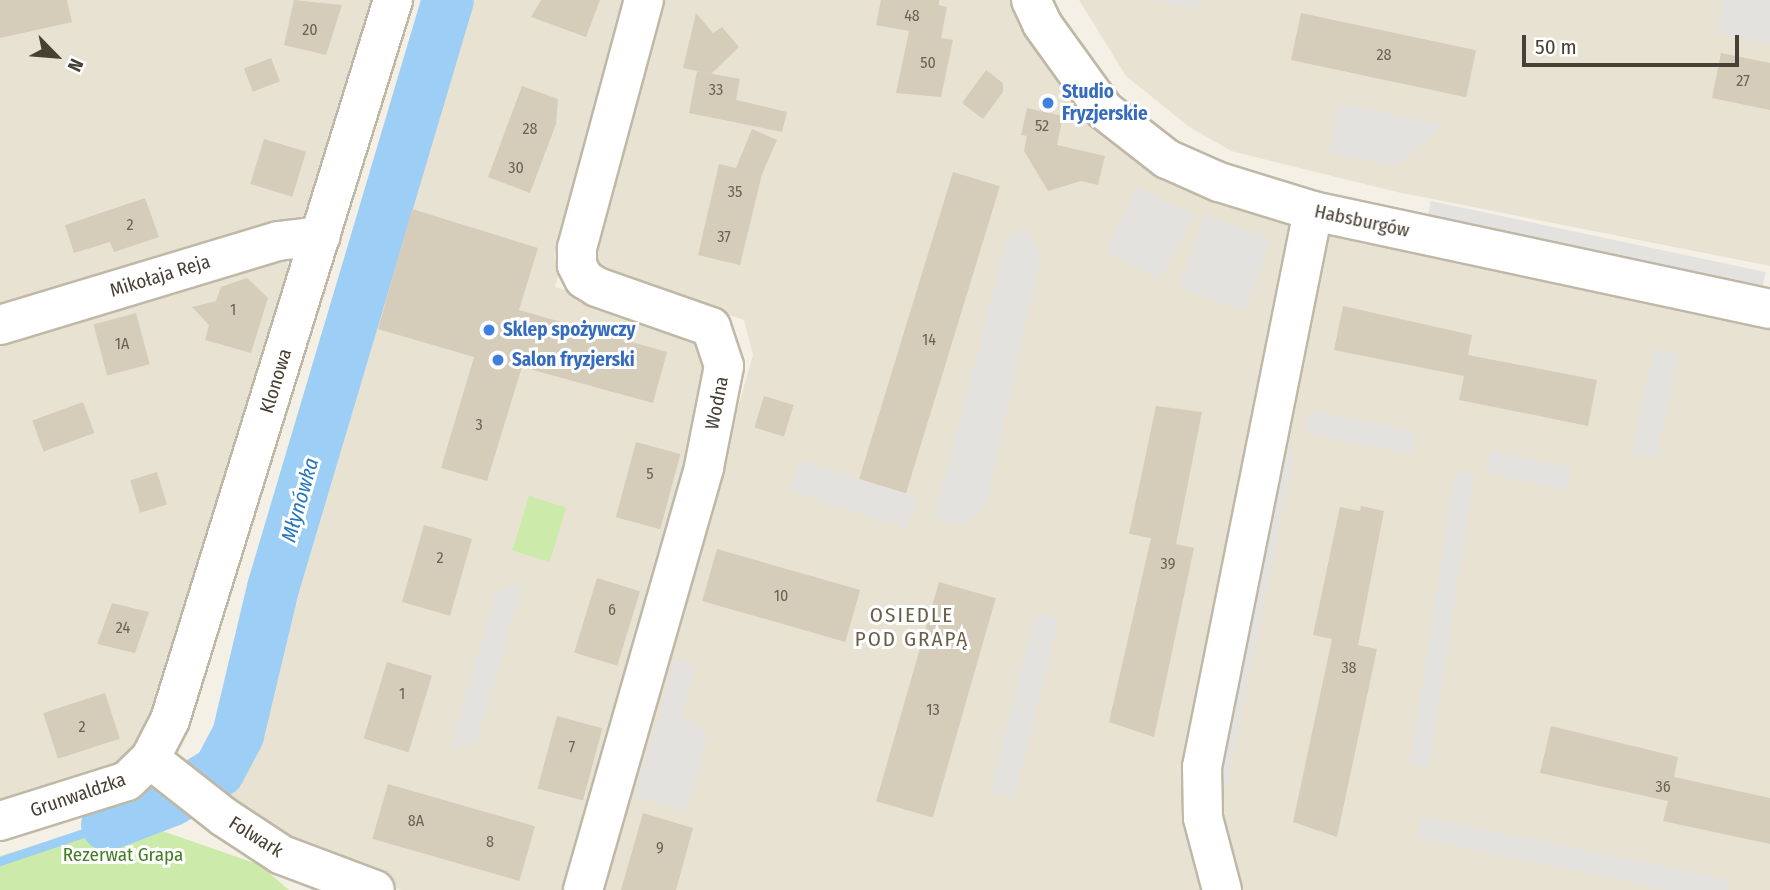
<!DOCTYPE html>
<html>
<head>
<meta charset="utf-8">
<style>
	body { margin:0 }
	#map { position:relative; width:1770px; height:890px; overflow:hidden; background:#f4f0e5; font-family:"Fira Sans Condensed",sans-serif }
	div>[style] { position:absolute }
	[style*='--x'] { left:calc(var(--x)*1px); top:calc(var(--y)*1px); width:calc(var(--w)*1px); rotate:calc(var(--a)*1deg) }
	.residential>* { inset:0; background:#e8e2d3 }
	.green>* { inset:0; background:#ccebab; transform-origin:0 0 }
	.parking>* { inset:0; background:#e4e2de; transform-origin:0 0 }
	.stream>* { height:9px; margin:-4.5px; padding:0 4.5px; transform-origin:4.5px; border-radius:4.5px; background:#9dcef5 }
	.river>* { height:52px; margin:-26px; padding:0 26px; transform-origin:26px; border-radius:26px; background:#9dcef5 }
	.building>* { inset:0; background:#d6ccba; transform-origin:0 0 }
	.roads { filter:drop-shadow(2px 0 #c0b8a7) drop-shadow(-2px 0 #c0b8a7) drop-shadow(0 2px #c0b8a7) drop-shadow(0 -2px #c0b8a7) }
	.minor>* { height:38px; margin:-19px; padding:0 19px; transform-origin:19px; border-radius:19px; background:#fff }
	.dots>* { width:19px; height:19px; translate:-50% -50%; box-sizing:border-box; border:4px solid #fff; border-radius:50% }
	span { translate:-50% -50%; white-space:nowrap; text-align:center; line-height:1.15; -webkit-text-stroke:6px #fff; paint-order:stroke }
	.number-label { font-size:16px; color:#6b6356 }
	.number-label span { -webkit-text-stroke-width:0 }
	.shop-label { font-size:19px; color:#366cbe; font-weight:700 }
	.left { translate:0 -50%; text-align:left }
	.street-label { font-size:19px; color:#474034 }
	.park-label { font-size:19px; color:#427c23 }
	.water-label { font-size:21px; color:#2676ba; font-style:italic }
	.neighbourhood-label { font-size:21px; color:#6a5f4b; letter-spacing:2px }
	.north { position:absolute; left:21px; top:21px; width:70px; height:70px; -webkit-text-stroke:5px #fff; paint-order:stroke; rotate:115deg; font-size:19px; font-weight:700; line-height:28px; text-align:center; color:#474034 }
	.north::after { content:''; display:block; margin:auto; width:24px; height:32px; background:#474034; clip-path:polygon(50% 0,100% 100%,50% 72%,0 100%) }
	.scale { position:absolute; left:1522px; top:35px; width:217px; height:32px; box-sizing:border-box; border:4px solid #474034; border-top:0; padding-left:9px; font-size:21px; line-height:24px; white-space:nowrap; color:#474034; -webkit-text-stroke:5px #fff; paint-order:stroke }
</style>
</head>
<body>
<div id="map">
	<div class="residential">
		<div style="clip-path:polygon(0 0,378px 0,308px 213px,296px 221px,0 313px)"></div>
		<div style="clip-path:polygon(460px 0,634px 0,555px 287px,699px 333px,712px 393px,575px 890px,401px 890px,293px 849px,222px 800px,248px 746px,285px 582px)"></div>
		<div style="clip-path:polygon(657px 0,1016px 0,1124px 144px,1770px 322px,1770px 890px,599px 890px,753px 355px,744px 320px,604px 274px,595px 267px,591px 250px)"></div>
		<div style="clip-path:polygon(1079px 0,1770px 0,1770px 266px,1397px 192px,1231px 151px,1188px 126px,1126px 76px)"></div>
		<div style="clip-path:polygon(279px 255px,293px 268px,153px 727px,134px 753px,88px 782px,0 808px,0 335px)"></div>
	</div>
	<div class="green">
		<div style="left:529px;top:496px;width:39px;height:57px;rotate:17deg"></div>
		<div style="clip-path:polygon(125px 818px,260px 865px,289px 890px,0 890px,0 856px)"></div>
	</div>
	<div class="parking">
		<div style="clip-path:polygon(1151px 0,1199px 0,1197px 10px)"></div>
		<div style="clip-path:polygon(1724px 0,1770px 0,1770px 44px,1717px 33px)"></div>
		<div style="clip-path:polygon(1340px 104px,1443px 125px,1396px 167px,1330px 153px)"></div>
		<div style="left:1138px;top:187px;width:62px;height:72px;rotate:27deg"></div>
		<div style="left:1431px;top:201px;width:342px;height:19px;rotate:12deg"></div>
		<div style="left:1205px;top:215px;width:70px;height:77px;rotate:20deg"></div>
		<div style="clip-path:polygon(1028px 228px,1040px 256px,987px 502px,965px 526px,934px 518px,1008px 237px)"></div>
		<div style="left:1654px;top:349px;width:25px;height:107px;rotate:12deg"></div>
		<div style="left:1311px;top:410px;width:107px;height:23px;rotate:12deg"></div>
		<div style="clip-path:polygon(1275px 449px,1294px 453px,1225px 791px,1212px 787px)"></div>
		<div style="left:1491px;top:451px;width:82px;height:22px;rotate:12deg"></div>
		<div style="left:800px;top:460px;width:123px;height:32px;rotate:18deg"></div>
		<div style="left:1456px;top:471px;width:19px;height:296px;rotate:9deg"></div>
		<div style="clip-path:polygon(523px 583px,476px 742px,451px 748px,496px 592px)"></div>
		<div style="left:1035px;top:613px;width:25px;height:185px;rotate:14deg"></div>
		<div style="clip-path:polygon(676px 657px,696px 663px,681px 715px,709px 734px,686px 811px,635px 796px)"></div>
		<div style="clip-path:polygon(1422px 817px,1730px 880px,1728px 890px,1668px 890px,1418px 838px)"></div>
	</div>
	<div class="stream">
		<div style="--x:0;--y:861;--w:113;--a:-18.6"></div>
	</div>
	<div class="river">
		<div style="--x:107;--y:825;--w:70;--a:-21"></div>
		<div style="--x:172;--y:800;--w:55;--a:-31.7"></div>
		<div style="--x:219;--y:771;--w:41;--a:-62.2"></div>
		<div style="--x:238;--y:735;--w:151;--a:-76.6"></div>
		<div style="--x:273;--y:588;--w:613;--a:-73.43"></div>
	</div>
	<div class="building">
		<div style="clip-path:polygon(0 0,67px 0,72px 22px,0 38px)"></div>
		<div style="clip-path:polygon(294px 0,342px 5px,326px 55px,284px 45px)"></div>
		<div style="clip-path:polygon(541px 0,600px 0,586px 37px,531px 17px)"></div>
		<div style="clip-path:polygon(881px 0,939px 0,939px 5px,947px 7px,941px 38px,953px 40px,941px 97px,896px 93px,909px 31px,876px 25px)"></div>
		<div style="clip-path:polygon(696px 13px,713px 33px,722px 27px,739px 47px,711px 74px,683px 68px)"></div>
		<div style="left:1301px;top:13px;width:179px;height:48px;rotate:12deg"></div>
		<div style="clip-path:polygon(1721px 53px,1770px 63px,1770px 110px,1712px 98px)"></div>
		<div style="left:271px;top:58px;width:25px;height:29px;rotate:69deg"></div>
		<div style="clip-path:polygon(986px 70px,1003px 83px,1003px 92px,983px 119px,962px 103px)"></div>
		<div style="clip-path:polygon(697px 71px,740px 79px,736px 100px,787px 112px,782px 132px,689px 113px)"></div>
		<div style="clip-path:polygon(522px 86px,558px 99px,556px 124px,530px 193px,488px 177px)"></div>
		<div style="clip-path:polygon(1027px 108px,1063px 116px,1057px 145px,1105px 156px,1098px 185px,1081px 181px,1048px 191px,1024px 151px,1027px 136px,1021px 135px)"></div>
		<div style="clip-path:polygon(752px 129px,777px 140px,762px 174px,740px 265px,698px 255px,719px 164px,736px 168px)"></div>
		<div style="left:264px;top:139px;width:44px;height:47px;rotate:17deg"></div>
		<div style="left:953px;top:172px;width:49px;height:321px;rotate:17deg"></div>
		<div style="clip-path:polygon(145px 198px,159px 237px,114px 252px,110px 242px,74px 253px,65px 225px)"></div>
		<div style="clip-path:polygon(412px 209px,538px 248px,519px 310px,667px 352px,653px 403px,522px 367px,487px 481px,441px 468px,474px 357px,378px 329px)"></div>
		<div style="clip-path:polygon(247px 278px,268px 298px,251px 353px,205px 340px,209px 325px,192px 307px,216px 301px,221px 287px)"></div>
		<div style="clip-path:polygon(1343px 306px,1472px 335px,1468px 355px,1597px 380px,1588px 426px,1459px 400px,1464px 376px,1334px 350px)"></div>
		<div style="left:136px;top:313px;width:53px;height:44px;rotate:75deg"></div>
		<div style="left:764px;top:396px;width:31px;height:33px;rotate:17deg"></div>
		<div style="left:83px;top:402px;width:33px;height:54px;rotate:70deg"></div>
		<div style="clip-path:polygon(1156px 406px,1202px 412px,1176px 544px,1194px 548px,1154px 737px,1109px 722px,1151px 538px,1129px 534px)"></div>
		<div style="left:636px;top:442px;width:46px;height:78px;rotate:15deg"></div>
		<div style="left:157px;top:472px;width:34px;height:28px;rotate:73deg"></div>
		<div style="clip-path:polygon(1361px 506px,1384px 511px,1358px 645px,1377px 649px,1337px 837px,1293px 822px,1332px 639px,1313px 635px,1340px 507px,1360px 511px)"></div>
		<div style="left:424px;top:525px;width:50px;height:80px;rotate:16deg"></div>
		<div style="left:717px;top:549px;width:149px;height:54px;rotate:16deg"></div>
		<div style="left:597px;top:578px;width:45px;height:78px;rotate:17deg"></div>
		<div style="left:939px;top:582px;width:59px;height:228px;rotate:16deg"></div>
		<div style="clip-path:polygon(112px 603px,149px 612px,135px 653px,97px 644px)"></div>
		<div style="left:387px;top:662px;width:47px;height:80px;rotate:17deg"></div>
		<div style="left:105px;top:693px;width:48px;height:65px;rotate:72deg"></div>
		<div style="left:557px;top:716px;width:47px;height:75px;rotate:15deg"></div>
		<div style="clip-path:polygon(1551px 726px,1678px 757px,1674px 777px,1770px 798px,1770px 844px,1663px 821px,1668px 801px,1540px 773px)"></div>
		<div style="left:388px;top:784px;width:153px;height:57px;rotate:16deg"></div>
		<div style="clip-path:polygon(643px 813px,693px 828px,676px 890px,621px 890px)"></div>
	</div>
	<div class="roads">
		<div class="minor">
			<div style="--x:1031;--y:0;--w:26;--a:65"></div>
			<div style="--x:1042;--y:24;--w:106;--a:54.2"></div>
			<div style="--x:1104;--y:110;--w:80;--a:37.9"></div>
			<div style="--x:1167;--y:159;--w:57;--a:23.9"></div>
			<div style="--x:1219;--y:182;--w:98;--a:17.1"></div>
			<div style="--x:1313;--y:211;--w:467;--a:12.1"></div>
			<div style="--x:0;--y:325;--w:290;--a:-16.8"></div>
			<div style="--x:278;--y:241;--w:43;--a:-6.6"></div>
			<div style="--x:150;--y:759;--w:94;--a:38.1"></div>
			<div style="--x:224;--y:817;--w:69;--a:33.2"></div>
			<div style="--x:282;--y:855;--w:99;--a:20.6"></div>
			<div style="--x:0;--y:821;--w:133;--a:-17.5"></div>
			<div style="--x:127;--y:781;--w:32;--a:-44"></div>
			<div style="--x:150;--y:759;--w:44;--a:-62.9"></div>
			<div style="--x:170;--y:720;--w:754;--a:-72.79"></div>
			<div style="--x:583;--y:890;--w:440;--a:-74"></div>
			<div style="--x:704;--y:467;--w:103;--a:-78.8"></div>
			<div style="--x:724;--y:366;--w:41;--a:-108.4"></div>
			<div style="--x:711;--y:327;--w:121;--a:-160.7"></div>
			<div style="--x:597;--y:287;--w:15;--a:-148"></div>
			<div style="--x:584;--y:279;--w:16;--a:-117"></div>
			<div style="--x:577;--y:265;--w:17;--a:-90"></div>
			<div style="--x:577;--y:248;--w:257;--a:-74.9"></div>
			<div style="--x:1222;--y:890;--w:74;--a:-104.8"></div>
			<div style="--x:1203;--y:818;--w:51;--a:-91.1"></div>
			<div style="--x:1202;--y:767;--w:567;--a:-78.71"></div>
		</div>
	</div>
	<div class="dots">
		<div style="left:1048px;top:103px;background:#3f7fe0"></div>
		<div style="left:489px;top:330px;background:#3f7fe0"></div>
		<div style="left:498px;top:360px;background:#3f7fe0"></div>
	</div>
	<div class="number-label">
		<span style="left:912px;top:16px">48</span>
		<span style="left:310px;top:30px">20</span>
		<span style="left:1384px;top:55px">28</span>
		<span style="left:928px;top:63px">50</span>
		<span style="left:1743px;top:81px">27</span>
		<span style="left:716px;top:90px">33</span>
		<span style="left:1042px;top:126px">52</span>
		<span style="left:530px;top:129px">28</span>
		<span style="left:516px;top:168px">30</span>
		<span style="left:735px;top:192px">35</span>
		<span style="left:130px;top:225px">2</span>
		<span style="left:724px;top:237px">37</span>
		<span style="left:233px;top:310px">1</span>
		<span style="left:929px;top:340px">14</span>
		<span style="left:122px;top:344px">1A</span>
		<span style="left:479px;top:425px">3</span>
		<span style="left:650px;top:474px">5</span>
		<span style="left:440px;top:558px">2</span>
		<span style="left:1168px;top:564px">39</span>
		<span style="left:781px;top:596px">10</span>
		<span style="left:612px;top:610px">6</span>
		<span style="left:123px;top:628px">24</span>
		<span style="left:1349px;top:668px">38</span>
		<span style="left:402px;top:694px">1</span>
		<span style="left:933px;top:710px">13</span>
		<span style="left:82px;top:727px">2</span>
		<span style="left:572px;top:747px">7</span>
		<span style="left:1663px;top:787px">36</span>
		<span style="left:416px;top:821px">8A</span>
		<span style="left:490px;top:842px">8</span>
		<span style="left:660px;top:848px">9</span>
	</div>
	<div class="shop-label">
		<span class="left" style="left:1062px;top:103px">Studio<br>Fryzjerskie</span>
		<span class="left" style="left:503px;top:330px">Sklep spożywczy</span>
		<span class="left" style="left:512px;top:360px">Salon fryzjerski</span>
	</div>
	<div class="street-label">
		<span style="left:1362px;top:221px;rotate:12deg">Habsburgów</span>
		<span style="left:160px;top:276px;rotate:-17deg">Mikołaja Reja</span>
		<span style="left:276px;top:381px;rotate:-73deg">Klonowa</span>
		<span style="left:717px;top:403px;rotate:-79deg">Wodna</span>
		<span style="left:78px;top:795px;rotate:-19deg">Grunwaldzka</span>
		<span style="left:256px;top:837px;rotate:32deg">Folwark</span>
	</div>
	<div class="park-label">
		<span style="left:123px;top:855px">Rezerwat Grapa</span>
	</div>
	<div class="water-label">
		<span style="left:300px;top:500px;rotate:-74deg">Młynówka</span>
	</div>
	<div class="neighbourhood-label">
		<span style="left:912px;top:627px">OSIEDLE<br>POD GRAPĄ</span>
	</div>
	<div class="north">N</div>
	<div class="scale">50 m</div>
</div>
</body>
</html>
